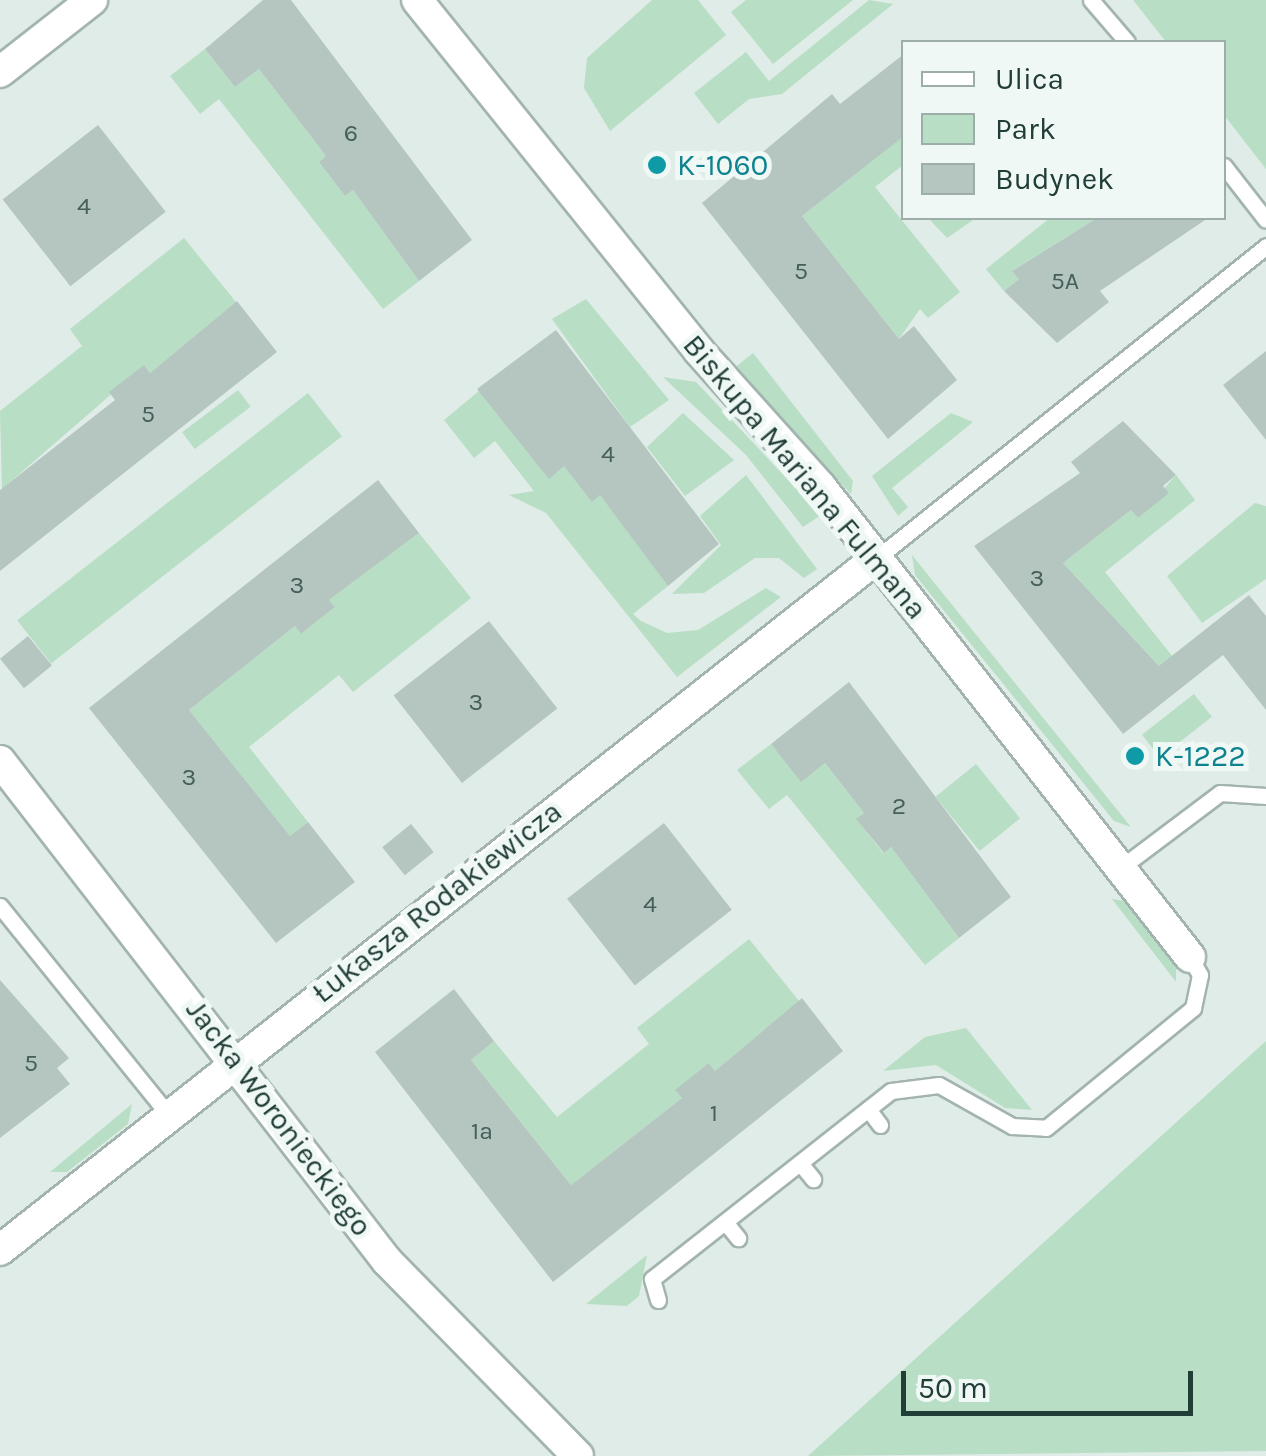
<!DOCTYPE html>
<html>
<head>
<meta charset="utf-8">
<style>
	body { margin:0 }
	#map { position:relative; width:1266px; height:1456px; overflow:hidden; background:#e0ece7; font-family:Karla,sans-serif }
	div>[style] { position:absolute }
	[style*='--x'] { left:calc(var(--x)*1px); top:calc(var(--y)*1px); width:calc(var(--w)*1px); rotate:calc(var(--a)*1deg) }
	.green>* { inset:0; background:#b8dec5; transform-origin:0 0 }
	.building>* { inset:0; background:#b5c6c1; transform-origin:0 0 }
	.roads { filter:drop-shadow(2px 0 #a3b4af) drop-shadow(-2px 0 #a3b4af) drop-shadow(0 2px #a3b4af) drop-shadow(0 -2px #a3b4af) }
	.lane>* { height:15px; margin:-7.5px; padding:0 7.5px; transform-origin:7.5px; border-radius:7.5px; background:#fff }
	.street>* { height:30px; margin:-15px; padding:0 15px; transform-origin:15px; border-radius:15px; background:#fff }
	.dots>* { width:28px; height:28px; translate:-50% -50%; box-sizing:border-box; border:5px solid #f0f8f5; border-radius:50% }
	span { translate:-50% -50%; white-space:nowrap; text-align:center; line-height:1.15; -webkit-text-stroke:10px #f0f8f5; paint-order:stroke }
	.number-label { font-size:25px; color:#455f5a }
	.number-label span { -webkit-text-stroke-width:0 }
	.culture-label { font-size:30px; color:#0d838f }
	.left { translate:0 -50%; text-align:left }
	.street-label { font-size:30px; color:#203d37 }
	.legend { position:absolute; left:901px; top:40px; width:325px; height:180px; box-sizing:border-box; background:#f0f8f5; border:2px solid #9dada9; margin:0; padding:12px 18px; list-style:none; font-size:30px; color:#203d37 }
	.legend li { display:flex; align-items:center; gap:20px; height:50px }
	.legend b { width:50px; border:2px solid #9dada9 }
	.scale { position:absolute; left:901px; top:1371px; width:292px; height:45px; box-sizing:border-box; border:5px solid #203d37; border-top:0; padding-left:12px; font-size:30px; line-height:35px; white-space:nowrap; color:#203d37; -webkit-text-stroke:8px #f0f8f5; paint-order:stroke }
</style>
</head>
<body>
<div id="map">
	<div class="green">
		<div style="clip-path:polygon(652px 0,698px 0,726px 35px,610px 131px,584px 88px,587px 58px)"></div>
		<div style="clip-path:polygon(746px 0,853px 0,773px 64px,731px 12px)"></div>
		<div style="clip-path:polygon(869px 0,893px 4px,782px 94px,749px 99px,718px 124px,694px 93px,746px 52px,769px 81px)"></div>
		<div style="clip-path:polygon(1133px 0,1266px 0,1266px 169px,1224px 115px,1224px 42px,1166px 42px)"></div>
		<div style="clip-path:polygon(205px 49px,235px 87px,259px 69px,326px 156px,319px 162px,345px 196px,353px 190px,419px 281px,383px 309px,219px 99px,200px 114px,170px 76px)"></div>
		<div style="clip-path:polygon(903px 136px,903px 165px,875px 187px,960px 292px,928px 318px,920px 309px,899px 339px,802px 216px)"></div>
		<div style="clip-path:polygon(928px 218px,976px 218px,947px 238px)"></div>
		<div style="clip-path:polygon(1050px 218px,1097px 218px,1013px 270px,1019px 279px,1004px 291px,986px 269px)"></div>
		<div style="clip-path:polygon(184px 238px,236px 302px,150px 373px,144px 366px,2px 489px,0 411px,82px 346px,70px 329px)"></div>
		<div style="clip-path:polygon(586px 299px,669px 400px,630px 427px,552px 319px)"></div>
		<div style="clip-path:polygon(753px 353px,853px 481px,851px 494px,733px 369px)"></div>
		<div style="clip-path:polygon(663px 377px,696px 382px,821px 515px,803px 527px,746px 455px)"></div>
		<div style="left:238px;top:390px;width:21px;height:70px;rotate:53deg"></div>
		<div style="clip-path:polygon(479px 391px,533px 411px,592px 501px,600px 495px,640px 546px,668px 586px,633px 614px,641px 621px,667px 633px,698px 630px,766px 588px,781px 597px,677px 677px,546px 513px,509px 495px,534px 491px,495px 441px,474px 458px,444px 420px)"></div>
		<div style="left:308px;top:393px;width:55px;height:369px;rotate:52deg"></div>
		<div style="clip-path:polygon(683px 413px,734px 460px,685px 496px,647px 447px)"></div>
		<div style="clip-path:polygon(951px 413px,973px 422px,892px 488px,908px 507px,898px 516px,872px 476px)"></div>
		<div style="clip-path:polygon(746px 475px,817px 569px,804px 578px,779px 558px,755px 558px,704px 593px,672px 594px,721px 545px,700px 516px)"></div>
		<div style="clip-path:polygon(1176px 475px,1195px 500px,1105px 572px,1173px 657px,1160px 667px,1063px 563px,1131px 510px,1138px 518px)"></div>
		<div style="clip-path:polygon(1255px 503px,1266px 506px,1266px 579px,1202px 623px,1167px 576px)"></div>
		<div style="clip-path:polygon(419px 533px,471px 598px,353px 692px,339px 675px,249px 747px,308px 822px,290px 836px,189px 710px,295px 626px,301px 634px,335px 607px,329px 600px)"></div>
		<div style="clip-path:polygon(912px 555px,1131px 827px,1114px 821px,915px 575px)"></div>
		<div style="left:1194px;top:694px;width:29px;height:66px;rotate:52deg"></div>
		<div style="clip-path:polygon(771px 744px,801px 781px,825px 763px,864px 813px,857px 820px,883px 853px,891px 847px,959px 938px,925px 965px,787px 795px,769px 809px,737px 770px)"></div>
		<div style="left:976px;top:764px;width:70px;height:52px;rotate:51deg"></div>
		<div style="clip-path:polygon(1112px 899px,1132px 902px,1176px 962px,1176px 982px)"></div>
		<div style="clip-path:polygon(749px 939px,799px 1001px,715px 1071px,710px 1064px,676px 1091px,682px 1098px,571px 1185px,471px 1060px,494px 1041px,557px 1117px,649px 1044px,637px 1028px)"></div>
		<div style="clip-path:polygon(966px 1028px,1032px 1110px,1033px 1110px,1005px 1108px,936px 1065px,883px 1071px,925px 1037px)"></div>
		<div style="clip-path:polygon(1266px 1041px,1266px 1451px,808px 1456px)"></div>
		<div style="clip-path:polygon(132px 1104px,128px 1124px,67px 1172px,50px 1172px)"></div>
		<div style="clip-path:polygon(647px 1255px,639px 1296px,627px 1306px,586px 1304px)"></div>
	</div>
	<div class="building">
		<div style="clip-path:polygon(263px 0,291px 0,472px 240px,419px 281px,353px 190px,345px 196px,319px 162px,326px 156px,259px 69px,235px 87px,205px 49px)"></div>
		<div style="clip-path:polygon(904px 54px,904px 136px,802px 216px,899px 339px,914px 326px,957px 380px,888px 439px,702px 203px,832px 94px,840px 104px)"></div>
		<div style="left:98px;top:125px;width:110px;height:121px;rotate:52deg"></div>
		<div style="clip-path:polygon(1097px 218px,1208px 218px,1100px 291px,1109px 302px,1057px 343px,1004px 291px,1019px 279px,1012px 271px)"></div>
		<div style="clip-path:polygon(237px 301px,277px 352px,0 571px,0 490px,115px 400px,109px 392px,144px 365px,150px 373px)"></div>
		<div style="clip-path:polygon(556px 330px,719px 544px,668px 586px,600px 495px,592px 502px,564px 466px,549px 479px,477px 389px)"></div>
		<div style="clip-path:polygon(1266px 351px,1266px 440px,1223px 385px)"></div>
		<div style="clip-path:polygon(1123px 421px,1176px 475px,1163px 486px,1169px 493px,1138px 518px,1131px 510px,1063px 563px,1159px 666px,1249px 595px,1266px 616px,1266px 710px,1223px 655px,1123px 734px,974px 546px,1080px 473px,1071px 462px)"></div>
		<div style="clip-path:polygon(378px 480px,419px 533px,329px 600px,335px 607px,301px 634px,295px 626px,189px 710px,290px 836px,308px 822px,355px 882px,276px 943px,89px 708px)"></div>
		<div style="left:489px;top:621px;width:111px;height:121px;rotate:52deg"></div>
		<div style="left:28px;top:636px;width:38px;height:36px;rotate:51deg"></div>
		<div style="clip-path:polygon(849px 682px,1011px 897px,959px 938px,891px 847px,884px 853px,856px 819px,864px 813px,825px 763px,801px 782px,771px 744px)"></div>
		<div style="left:664px;top:823px;width:110px;height:123px;rotate:52deg"></div>
		<div style="left:411px;top:824px;width:36px;height:37px;rotate:51deg"></div>
		<div style="clip-path:polygon(0 980px,69px 1058px,57px 1068px,70px 1084px,0 1138px)"></div>
		<div style="clip-path:polygon(454px 989px,494px 1041px,471px 1060px,571px 1185px,682px 1098px,675px 1090px,709px 1063px,715px 1071px,802px 998px,843px 1051px,553px 1282px,375px 1052px)"></div>
	</div>
	<div class="roads">
		<div class="lane">
			<div style="--x:1091;--y:0;--w:55;--a:49.4"></div>
			<div style="--x:1224;--y:166;--w:68;--a:52.1"></div>
			<div style="--x:877;--y:558;--w:499;--a:-38.7"></div>
			<div style="--x:1119;--y:869;--w:126;--a:-37"></div>
			<div style="--x:1220;--y:793;--w:46;--a:3.7"></div>
			<div style="--x:0;--y:906;--w:267;--a:51.1"></div>
			<div style="--x:868;--y:1109;--w:20;--a:53"></div>
			<div style="--x:800;--y:1163;--w:21;--a:51"></div>
			<div style="--x:725;--y:1222;--w:21;--a:51"></div>
			<div style="--x:658;--y:1300;--w:22;--a:-106"></div>
			<div style="--x:652;--y:1279;--w:304;--a:-38.2"></div>
			<div style="--x:891;--y:1091;--w:48;--a:-7.1"></div>
			<div style="--x:939;--y:1085;--w:84;--a:29.3"></div>
			<div style="--x:1012;--y:1126;--w:34;--a:3"></div>
			<div style="--x:1046;--y:1128;--w:190;--a:-39.2"></div>
			<div style="--x:1193;--y:1008;--w:34;--a:-78"></div>
			<div style="--x:1200;--y:975;--w:21;--a:-119"></div>
		</div>
		<div class="street">
			<div style="--x:417;--y:0;--w:449;--a:51.2"></div>
			<div style="--x:698;--y:350;--w:183;--a:48.1"></div>
			<div style="--x:820;--y:486;--w:599;--a:51.85"></div>
			<div style="--x:0;--y:72;--w:117;--a:-38"></div>
			<div style="--x:0;--y:761;--w:632;--a:52.26"></div>
			<div style="--x:387;--y:1261;--w:273;--a:45.6"></div>
			<div style="--x:0;--y:1250;--w:1117;--a:-38.28"></div>
		</div>
	</div>
	<div class="dots">
		<div style="left:657px;top:165px;background:#0f9aa8"></div>
		<div style="left:1135px;top:756px;background:#0f9aa8"></div>
	</div>
	<div class="number-label">
		<span style="left:351px;top:133px">6</span>
		<span style="left:84px;top:206px">4</span>
		<span style="left:801px;top:271px">5</span>
		<span style="left:1065px;top:281px">5A</span>
		<span style="left:148px;top:414px">5</span>
		<span style="left:608px;top:454px">4</span>
		<span style="left:1037px;top:578px">3</span>
		<span style="left:297px;top:585px">3</span>
		<span style="left:476px;top:702px">3</span>
		<span style="left:189px;top:777px">3</span>
		<span style="left:899px;top:806px">2</span>
		<span style="left:650px;top:904px">4</span>
		<span style="left:31px;top:1063px">5</span>
		<span style="left:714px;top:1113px">1</span>
		<span style="left:482px;top:1131px">1a</span>
	</div>
	<div class="culture-label">
		<span class="left" style="left:677px;top:165px">K-1060</span>
		<span class="left" style="left:1155px;top:756px">K-1222</span>
	</div>
	<div class="street-label">
		<span style="left:805px;top:477px;rotate:50deg">Biskupa Mariana Fulmana</span>
		<span style="left:437px;top:902px;rotate:-38deg">Łukasza Rodakiewicza</span>
		<span style="left:279px;top:1118px;rotate:53deg">Jacka Woronieckiego</span>
	</div>
	<ul class="legend">
	<li><b style="height:12px;background:#fff"></b>Ulica</li>
	<li><b style="height:28px;background:#b8dec5"></b>Park</li>
	<li><b style="height:28px;background:#b5c6c1"></b>Budynek</li>
	</ul>
	<div class="scale">50 m</div>
</div>
</body>
</html>
